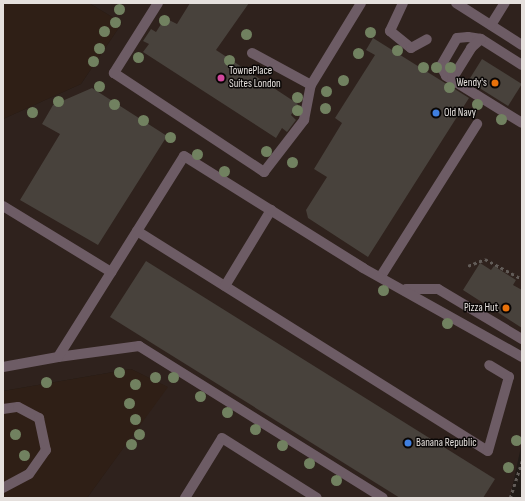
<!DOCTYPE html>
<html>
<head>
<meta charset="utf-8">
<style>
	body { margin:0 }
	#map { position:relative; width:525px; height:501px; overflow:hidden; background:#211b17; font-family:"Sofia Sans Condensed",sans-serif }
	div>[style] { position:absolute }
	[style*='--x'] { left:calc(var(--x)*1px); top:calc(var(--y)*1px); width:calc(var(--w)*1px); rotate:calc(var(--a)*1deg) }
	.built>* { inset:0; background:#2f221d }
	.industrial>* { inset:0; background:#2f1f16 }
	.building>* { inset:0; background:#48423c; transform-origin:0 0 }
	.path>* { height:2.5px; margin-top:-1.25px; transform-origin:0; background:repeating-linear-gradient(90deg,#625c58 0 3px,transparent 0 6px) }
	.minor>* { height:10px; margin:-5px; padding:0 5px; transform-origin:5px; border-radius:5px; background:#6d5c65 }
	.trees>* { width:11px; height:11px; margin:-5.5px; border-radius:50%; background:#718160 }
	.dots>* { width:11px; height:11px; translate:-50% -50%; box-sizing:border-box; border:2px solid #090605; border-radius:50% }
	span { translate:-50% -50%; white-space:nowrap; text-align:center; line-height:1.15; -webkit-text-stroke:3px #090605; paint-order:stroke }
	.poi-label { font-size:11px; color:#e5e0dd }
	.left { translate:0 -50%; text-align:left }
	.right { translate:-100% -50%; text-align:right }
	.frame { position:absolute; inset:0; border:4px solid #e5e0dd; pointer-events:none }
</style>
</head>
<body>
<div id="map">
	<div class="built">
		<div style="clip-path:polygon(89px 3px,522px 3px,522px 442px,510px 498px,87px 498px,167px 387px,131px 369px,3px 391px,3px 119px,81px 84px,122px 23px)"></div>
	</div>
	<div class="industrial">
		<div style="clip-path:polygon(3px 3px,89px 3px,122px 23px,81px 84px,3px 119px)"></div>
		<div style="clip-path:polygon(131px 369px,168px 387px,87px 498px,3px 498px,3px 391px)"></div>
	</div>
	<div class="building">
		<div style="clip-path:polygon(190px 3px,249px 3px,216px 50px,298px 104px,291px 115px,296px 120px,287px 132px,282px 128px,276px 138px,143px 52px,149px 44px,143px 41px,151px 29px,156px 32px,165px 18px,177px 24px)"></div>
		<div style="clip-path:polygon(373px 38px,469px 98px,368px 257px,308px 218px,306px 210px,327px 177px,314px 169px,342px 123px,335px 118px,375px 55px,366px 50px)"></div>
		<div style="left:482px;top:59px;width:47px;height:26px;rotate:32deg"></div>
		<div style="clip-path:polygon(92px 88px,167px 136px,98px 245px,20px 200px,60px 134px,42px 124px,53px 105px)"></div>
		<div style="clip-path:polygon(146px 261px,495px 479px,483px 498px,400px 498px,110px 317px)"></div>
		<div style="clip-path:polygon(480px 263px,491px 270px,494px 266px,516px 280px,513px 285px,522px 290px,522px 328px,463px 290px)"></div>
	</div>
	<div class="path">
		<div style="--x:468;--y:266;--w:18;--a:-22"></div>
		<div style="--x:485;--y:259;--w:42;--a:28.4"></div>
		<div style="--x:510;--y:498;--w:40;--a:-72"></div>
	</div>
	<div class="minor">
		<div style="--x:158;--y:3;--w:83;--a:122.2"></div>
		<div style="--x:114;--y:73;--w:180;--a:33.4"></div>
		<div style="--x:264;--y:172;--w:66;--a:-52.4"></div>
		<div style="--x:304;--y:120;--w:36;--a:-79"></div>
		<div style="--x:403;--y:3;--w:31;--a:115"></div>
		<div style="--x:390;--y:31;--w:27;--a:39"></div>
		<div style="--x:411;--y:48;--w:18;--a:-29"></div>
		<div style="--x:456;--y:3;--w:78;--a:32.5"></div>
		<div style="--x:491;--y:25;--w:26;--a:-58"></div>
		<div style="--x:252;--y:53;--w:67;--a:28.5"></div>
		<div style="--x:311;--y:85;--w:96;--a:-58.6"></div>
		<div style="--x:522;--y:65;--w:49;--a:-147.6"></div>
		<div style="--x:481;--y:39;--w:13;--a:-171"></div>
		<div style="--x:468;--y:37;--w:11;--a:175"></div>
		<div style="--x:457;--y:38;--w:32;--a:120"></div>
		<div style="--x:441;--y:66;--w:11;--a:63"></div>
		<div style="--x:446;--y:76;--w:89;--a:31.7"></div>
		<div style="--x:452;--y:79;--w:36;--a:-58"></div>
		<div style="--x:471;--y:48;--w:13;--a:-42"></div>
		<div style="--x:3;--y:206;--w:127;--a:31.4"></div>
		<div style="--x:137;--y:231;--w:414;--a:32.1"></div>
		<div style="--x:488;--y:451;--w:77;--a:-74.2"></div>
		<div style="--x:509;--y:377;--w:23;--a:-149"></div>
		<div style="--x:381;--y:276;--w:180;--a:-57.7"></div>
		<div style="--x:225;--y:286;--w:89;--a:-58.8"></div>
		<div style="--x:406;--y:289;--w:32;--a:0"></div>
		<div style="--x:438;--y:289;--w:98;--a:30.8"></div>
		<div style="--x:58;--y:357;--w:82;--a:-7.7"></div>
		<div style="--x:139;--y:346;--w:287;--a:31.9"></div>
		<div style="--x:3;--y:367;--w:56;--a:-10.3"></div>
		<div style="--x:58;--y:357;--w:237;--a:-57.9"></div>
		<div style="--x:184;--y:156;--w:211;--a:32"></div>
		<div style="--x:363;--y:268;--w:182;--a:29.2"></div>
		<div style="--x:3;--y:409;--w:15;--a:-8"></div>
		<div style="--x:18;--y:407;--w:24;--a:28"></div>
		<div style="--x:39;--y:418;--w:33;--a:78"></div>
		<div style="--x:46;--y:450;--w:29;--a:125"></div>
		<div style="--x:29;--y:474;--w:30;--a:152"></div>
		<div style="--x:185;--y:498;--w:70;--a:-58.3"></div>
		<div style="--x:222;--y:438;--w:112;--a:32.3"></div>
	</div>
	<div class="trees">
		<div style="left:119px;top:9px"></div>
		<div style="left:164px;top:20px"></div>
		<div style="left:115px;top:22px"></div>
		<div style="left:104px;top:31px"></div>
		<div style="left:370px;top:32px"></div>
		<div style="left:246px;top:34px"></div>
		<div style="left:99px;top:48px"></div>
		<div style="left:397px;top:50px"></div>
		<div style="left:358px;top:53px"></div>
		<div style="left:138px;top:57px"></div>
		<div style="left:229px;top:60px"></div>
		<div style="left:93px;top:61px"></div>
		<div style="left:423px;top:67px"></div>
		<div style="left:436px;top:67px"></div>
		<div style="left:450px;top:67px"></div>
		<div style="left:343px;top:80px"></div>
		<div style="left:99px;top:86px"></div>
		<div style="left:449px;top:87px"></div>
		<div style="left:326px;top:91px"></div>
		<div style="left:297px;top:97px"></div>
		<div style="left:58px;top:101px"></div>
		<div style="left:114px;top:104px"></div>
		<div style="left:477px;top:104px"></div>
		<div style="left:325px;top:108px"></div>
		<div style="left:297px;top:110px"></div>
		<div style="left:32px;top:112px"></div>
		<div style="left:501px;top:119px"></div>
		<div style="left:143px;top:120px"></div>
		<div style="left:170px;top:137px"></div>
		<div style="left:266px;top:151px"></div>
		<div style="left:197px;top:154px"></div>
		<div style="left:292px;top:162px"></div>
		<div style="left:224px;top:171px"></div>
		<div style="left:383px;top:290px"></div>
		<div style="left:447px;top:323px"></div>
		<div style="left:119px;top:372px"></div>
		<div style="left:155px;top:377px"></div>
		<div style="left:173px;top:377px"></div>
		<div style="left:46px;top:382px"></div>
		<div style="left:135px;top:384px"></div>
		<div style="left:200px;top:396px"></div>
		<div style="left:129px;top:403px"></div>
		<div style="left:227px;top:412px"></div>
		<div style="left:135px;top:419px"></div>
		<div style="left:255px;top:429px"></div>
		<div style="left:15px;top:434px"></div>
		<div style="left:139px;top:434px"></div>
		<div style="left:516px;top:440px"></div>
		<div style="left:131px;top:444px"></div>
		<div style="left:282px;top:445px"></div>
		<div style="left:24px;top:455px"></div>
		<div style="left:309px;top:463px"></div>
		<div style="left:508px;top:467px"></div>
		<div style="left:336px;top:480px"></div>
	</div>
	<div class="dots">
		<div style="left:221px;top:78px;background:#d1479c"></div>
		<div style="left:495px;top:83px;background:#e8710a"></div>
		<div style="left:436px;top:113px;background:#3f7fe0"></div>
		<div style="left:506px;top:308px;background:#e8710a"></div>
		<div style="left:408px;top:443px;background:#3f7fe0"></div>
	</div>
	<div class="poi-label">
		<span class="left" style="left:229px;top:78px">TownePlace<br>Suites London</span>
		<span class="right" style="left:487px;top:83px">Wendy's</span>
		<span class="left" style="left:444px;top:113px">Old Navy</span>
		<span class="right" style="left:498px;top:308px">Pizza Hut</span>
		<span class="left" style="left:416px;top:443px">Banana Republic</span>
	</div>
	<div class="frame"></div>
</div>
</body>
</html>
